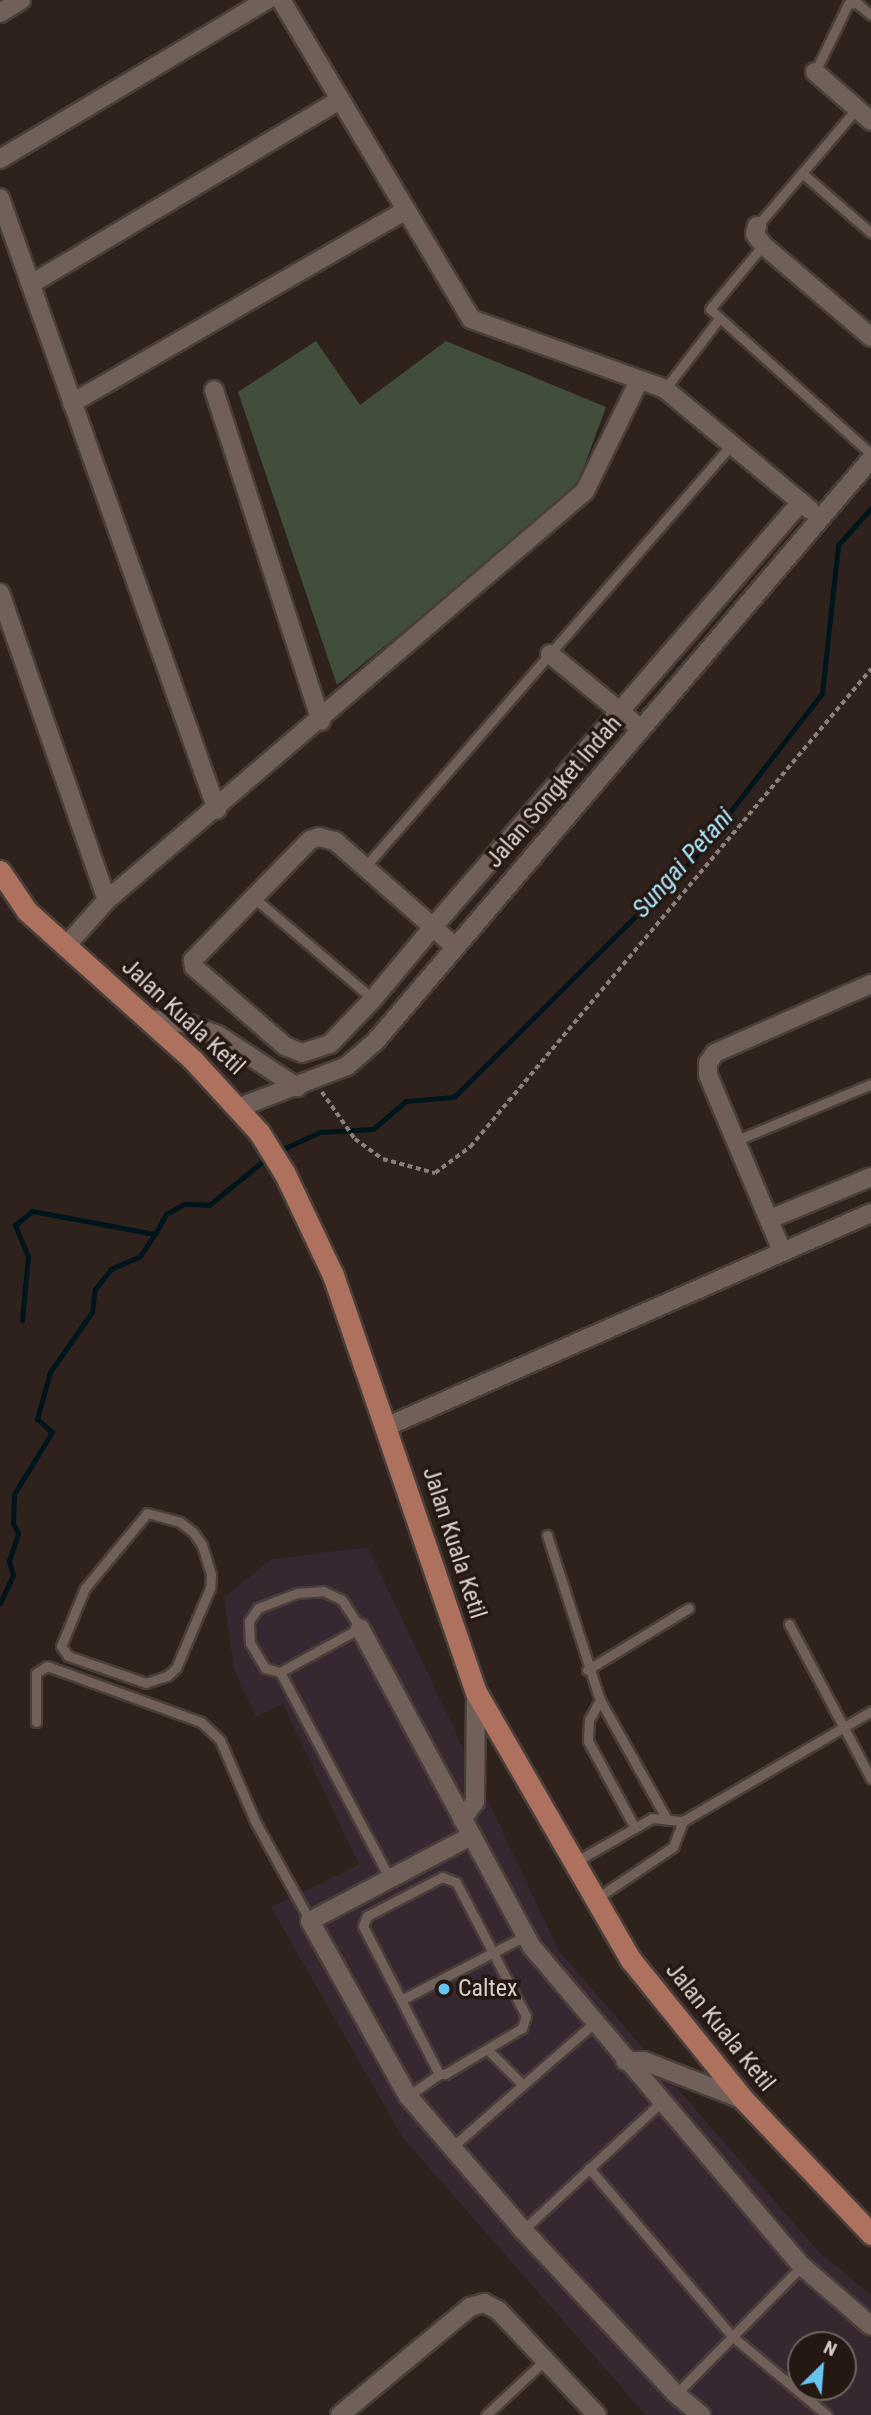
<!DOCTYPE html>
<html>
<head>
<meta charset="utf-8">
<style>
	body { margin:0 }
	#map { position:relative; width:871px; height:2415px; overflow:hidden; background:#2f221c; font-family:"Roboto Condensed",sans-serif }
	div>[style] { position:absolute }
	[style*='--x'] { left:calc(var(--x)*1px); top:calc(var(--y)*1px); width:calc(var(--w)*1px); rotate:calc(var(--a)*1deg) }
	.commercial>* { inset:0; background:#372731 }
	.green>* { inset:0; background:#424e3c }
	.stream>* { height:5px; margin:-2.5px; padding:0 2.5px; transform-origin:2.5px; border-radius:2.5px; background:#00141b }
	.path>* { height:3.5px; margin-top:-1.75px; transform-origin:0; background:repeating-linear-gradient(90deg,#8a7f7a 0 5px,transparent 0 8.5px) }
	.roads { filter:drop-shadow(2px 0 #493e39) drop-shadow(-2px 0 #493e39) drop-shadow(0 2px #493e39) drop-shadow(0 -2px #493e39) }
	.lane>* { height:9px; margin:-4.5px; padding:0 4.5px; transform-origin:4.5px; border-radius:4.5px; background:#706059 }
	.street>* { height:18px; margin:-9px; padding:0 9px; transform-origin:9px; border-radius:9px; background:#706059 }
	.primary>* { height:21px; margin:-10.5px; padding:0 10.5px; transform-origin:10.5px; border-radius:10.5px; background:#ad715d }
	.dots>* { width:19px; height:19px; translate:-50% -50%; box-sizing:border-box; border:4px solid #251813; border-radius:50% }
	span { translate:-50% -50%; white-space:nowrap; text-align:center; line-height:1.15; -webkit-text-stroke:7px #251813; paint-order:stroke }
	.street-label { font-size:24px; color:#d9d0cc }
	.poi-label { font-size:24px; color:#d9d0cc }
	.left { translate:0 -50%; text-align:left }
	.water-label { font-size:26px; color:#a7e2f8; font-style:italic }
	.north { position:absolute; left:787px; top:2331px; width:70px; height:70px; box-sizing:border-box; background:#251813; border:2px solid #6d625d; border-radius:50%; rotate:25deg; font-size:19px; font-weight:700; line-height:28px; text-align:center; color:#d9d0cc }
	.north::after { content:''; display:block; margin:auto; width:24px; height:32px; background:#66c4ef; clip-path:polygon(50% 0,100% 100%,50% 72%,0 100%) }
</style>
</head>
<body>
<div id="map">
	<div class="commercial">
		<div style="clip-path:polygon(evenodd,368px 1547px,559px 1951px,818px 2251px,871px 2295px,871px 2415px,646px 2415px,403px 2138px,271px 1907px,359px 1865px,283px 1704px,256px 1716px,234px 1670px,224px 1597px,272px 1559px,368px 1547px,801px 2345px,843px 2345px,843px 2387px,801px 2387px,801px 2345px)"></div>
	</div>
	<div class="green">
		<div style="clip-path:polygon(316px 341px,360px 405px,446px 341px,606px 407px,575px 491px,337px 685px,238px 392px)"></div>
	</div>
	<div class="stream">
		<div style="--x:276;--y:1152;--w:48;--a:-24.4"></div>
		<div style="--x:320;--y:1132;--w:53;--a:-3.2"></div>
		<div style="--x:373;--y:1129;--w:43;--a:-40.3"></div>
		<div style="--x:406;--y:1101;--w:48;--a:-4.8"></div>
		<div style="--x:454;--y:1097;--w:340;--a:-44.9"></div>
		<div style="--x:695;--y:857;--w:207;--a:-52.2"></div>
		<div style="--x:822;--y:693;--w:149;--a:-83.8"></div>
		<div style="--x:838;--y:545;--w:50;--a:-48.3"></div>
		<div style="--x:22;--y:1320;--w:64;--a:-84.6"></div>
		<div style="--x:28;--y:1256;--w:34;--a:-113"></div>
		<div style="--x:15;--y:1225;--w:22;--a:-39"></div>
		<div style="--x:32;--y:1211;--w:125;--a:10.6"></div>
		<div style="--x:155;--y:1234;--w:23;--a:-61"></div>
		<div style="--x:166;--y:1214;--w:21;--a:-29"></div>
		<div style="--x:184;--y:1204;--w:25;--a:2"></div>
		<div style="--x:209;--y:1205;--w:76;--a:-39.1"></div>
		<div style="--x:0;--y:1603;--w:31;--a:-65"></div>
		<div style="--x:13;--y:1575;--w:15;--a:-106"></div>
		<div style="--x:9;--y:1561;--w:29;--a:-72"></div>
		<div style="--x:18;--y:1533;--w:11;--a:-117"></div>
		<div style="--x:13;--y:1523;--w:29;--a:-88"></div>
		<div style="--x:14;--y:1494;--w:73;--a:-58.5"></div>
		<div style="--x:52;--y:1432;--w:20;--a:-139"></div>
		<div style="--x:37;--y:1419;--w:49;--a:-74.5"></div>
		<div style="--x:50;--y:1372;--w:73;--a:-55"></div>
		<div style="--x:92;--y:1312;--w:23;--a:-83"></div>
		<div style="--x:95;--y:1289;--w:26;--a:-51"></div>
		<div style="--x:111;--y:1269;--w:32;--a:-24"></div>
		<div style="--x:140;--y:1256;--w:27;--a:-56"></div>
	</div>
	<div class="path">
		<div style="--x:322;--y:1092;--w:57;--a:54.9"></div>
		<div style="--x:355;--y:1139;--w:34;--a:36"></div>
		<div style="--x:383;--y:1159;--w:54;--a:15.1"></div>
		<div style="--x:435;--y:1173;--w:44;--a:-36.6"></div>
		<div style="--x:470;--y:1147;--w:624;--a:-50.01"></div>
	</div>
	<div class="roads">
		<div class="lane">
			<div style="--x:815;--y:72;--w:76;--a:-64.1"></div>
			<div style="--x:848;--y:4;--w:9;--a:-6"></div>
			<div style="--x:857;--y:3;--w:18;--a:41"></div>
			<div style="--x:802;--y:173;--w:91;--a:41"></div>
			<div style="--x:757;--y:226;--w:155;--a:-49.7"></div>
			<div style="--x:763;--y:245;--w:83;--a:129.6"></div>
			<div style="--x:710;--y:309;--w:217;--a:42"></div>
			<div style="--x:665;--y:389;--w:87;--a:-52.5"></div>
			<div style="--x:365;--y:867;--w:560;--a:-49.05"></div>
			<div style="--x:253;--y:897;--w:157;--a:40.4"></div>
			<div style="--x:735;--y:1141;--w:147;--a:-22.7"></div>
			<div style="--x:147;--y:1513;--w:34;--a:15"></div>
			<div style="--x:180;--y:1522;--w:16;--a:38"></div>
			<div style="--x:193;--y:1532;--w:16;--a:55"></div>
			<div style="--x:202;--y:1545;--w:31;--a:73"></div>
			<div style="--x:211;--y:1575;--w:13;--a:94"></div>
			<div style="--x:210;--y:1588;--w:87;--a:113"></div>
			<div style="--x:176;--y:1668;--w:12;--a:138"></div>
			<div style="--x:167;--y:1676;--w:22;--a:162"></div>
			<div style="--x:146;--y:1683;--w:83;--a:-160.9"></div>
			<div style="--x:68;--y:1656;--w:12;--a:-125"></div>
			<div style="--x:61;--y:1646;--w:63;--a:-67.5"></div>
			<div style="--x:85;--y:1588;--w:97;--a:-50.4"></div>
			<div style="--x:547;--y:1535;--w:173;--a:72.2"></div>
			<div style="--x:600;--y:1700;--w:133;--a:60.7"></div>
			<div style="--x:789;--y:1624;--w:175;--a:62.1"></div>
			<div style="--x:587;--y:1670;--w:119;--a:-31.3"></div>
			<div style="--x:280;--y:1672;--w:16;--a:-165"></div>
			<div style="--x:265;--y:1668;--w:29;--a:-121"></div>
			<div style="--x:250;--y:1643;--w:22;--a:-93"></div>
			<div style="--x:249;--y:1621;--w:16;--a:-55"></div>
			<div style="--x:258;--y:1608;--w:42;--a:-21"></div>
			<div style="--x:297;--y:1593;--w:26;--a:-4"></div>
			<div style="--x:323;--y:1591;--w:21;--a:25"></div>
			<div style="--x:342;--y:1600;--w:33;--a:57"></div>
			<div style="--x:360;--y:1628;--w:91;--a:151.2"></div>
			<div style="--x:280;--y:1672;--w:234;--a:62"></div>
			<div style="--x:600;--y:1700;--w:23;--a:119"></div>
			<div style="--x:589;--y:1720;--w:21;--a:93"></div>
			<div style="--x:588;--y:1741;--w:99;--a:61.6"></div>
			<div style="--x:36;--y:1722;--w:49;--a:-90"></div>
			<div style="--x:36;--y:1673;--w:13;--a:-32"></div>
			<div style="--x:47;--y:1666;--w:164;--a:20"></div>
			<div style="--x:201;--y:1722;--w:26;--a:43"></div>
			<div style="--x:220;--y:1740;--w:90;--a:66.6"></div>
			<div style="--x:256;--y:1823;--w:112;--a:61.1"></div>
			<div style="--x:575;--y:1862;--w:89;--a:-29.7"></div>
			<div style="--x:652;--y:1818;--w:31;--a:6"></div>
			<div style="--x:683;--y:1821;--w:218;--a:-30.3"></div>
			<div style="--x:442;--y:1877;--w:15;--a:20"></div>
			<div style="--x:456;--y:1882;--w:151;--a:62.4"></div>
			<div style="--x:526;--y:2016;--w:13;--a:108"></div>
			<div style="--x:522;--y:2028;--w:90;--a:149.1"></div>
			<div style="--x:445;--y:2074;--w:6;--a:180"></div>
			<div style="--x:439;--y:2074;--w:166;--a:-117.2"></div>
			<div style="--x:363;--y:1926;--w:11;--a:-68"></div>
			<div style="--x:367;--y:1916;--w:85;--a:-27.5"></div>
			<div style="--x:597;--y:1898;--w:92;--a:-33.9"></div>
			<div style="--x:673;--y:1847;--w:28;--a:-69"></div>
			<div style="--x:401;--y:2000;--w:140;--a:-27.3"></div>
			<div style="--x:487;--y:2049;--w:51;--a:45"></div>
			<div style="--x:408;--y:2096;--w:38;--a:-35"></div>
			<div style="--x:452;--y:2147;--w:189;--a:-41.1"></div>
			<div style="--x:589;--y:2168;--w:222;--a:49.6"></div>
			<div style="--x:733;--y:2337;--w:122;--a:39.7"></div>
			<div style="--x:523;--y:2230;--w:187;--a:-42.8"></div>
			<div style="--x:676;--y:2394;--w:180;--a:-45.5"></div>
			<div style="--x:486;--y:2415;--w:82;--a:-43"></div>
		</div>
		<div class="street">
			<div style="--x:281;--y:0;--w:371;--a:59.2"></div>
			<div style="--x:471;--y:319;--w:206;--a:19.8"></div>
			<div style="--x:665;--y:389;--w:189;--a:39.8"></div>
			<div style="--x:0;--y:13;--w:25;--a:-32"></div>
			<div style="--x:815;--y:72;--w:74;--a:41.2"></div>
			<div style="--x:0;--y:159;--w:311;--a:-30.8"></div>
			<div style="--x:0;--y:198;--w:649;--a:70.48"></div>
			<div style="--x:757;--y:226;--w:8;--a:104"></div>
			<div style="--x:755;--y:234;--w:14;--a:54"></div>
			<div style="--x:763;--y:245;--w:142;--a:40.4"></div>
			<div style="--x:31;--y:284;--w:360;--a:-30.8"></div>
			<div style="--x:214;--y:390;--w:348;--a:72.1"></div>
			<div style="--x:72;--y:403;--w:382;--a:-30"></div>
			<div style="--x:0;--y:593;--w:325;--a:70.8"></div>
			<div style="--x:550;--y:654;--w:118;--a:39.5"></div>
			<div style="--x:454;--y:946;--w:28;--a:-138"></div>
			<div style="--x:433;--y:927;--w:130;--a:-138.7"></div>
			<div style="--x:335;--y:841;--w:16;--a:-166"></div>
			<div style="--x:319;--y:837;--w:9;--a:162"></div>
			<div style="--x:310;--y:840;--w:168;--a:134.3"></div>
			<div style="--x:193;--y:960;--w:7;--a:82"></div>
			<div style="--x:194;--y:967;--w:121;--a:41"></div>
			<div style="--x:285;--y:1046;--w:18;--a:22"></div>
			<div style="--x:302;--y:1053;--w:29;--a:-18"></div>
			<div style="--x:330;--y:1044;--w:62;--a:-46.3"></div>
			<div style="--x:373;--y:999;--w:94;--a:-50.2"></div>
			<div style="--x:433;--y:927;--w:562;--a:-49.11"></div>
			<div style="--x:65;--y:947;--w:63;--a:-48.2"></div>
			<div style="--x:107;--y:900;--w:629;--a:-40.55"></div>
			<div style="--x:585;--y:491;--w:120;--a:-63.9"></div>
			<div style="--x:150;--y:1019;--w:39;--a:7"></div>
			<div style="--x:189;--y:1024;--w:31;--a:21"></div>
			<div style="--x:218;--y:1035;--w:95;--a:33.4"></div>
			<div style="--x:240;--y:1107;--w:115;--a:-21"></div>
			<div style="--x:347;--y:1066;--w:37;--a:-41"></div>
			<div style="--x:375;--y:1042;--w:765;--a:-49.61"></div>
			<div style="--x:770;--y:1219;--w:109;--a:-22.6"></div>
			<div style="--x:782;--y:1251;--w:191;--a:-112.8"></div>
			<div style="--x:708;--y:1075;--w:12;--a:-90"></div>
			<div style="--x:708;--y:1063;--w:12;--a:-55"></div>
			<div style="--x:715;--y:1053;--w:171;--a:-23.9"></div>
			<div style="--x:388;--y:1426;--w:528;--a:-23.8"></div>
			<div style="--x:360;--y:1628;--w:362;--a:61.7"></div>
			<div style="--x:532;--y:1947;--w:418;--a:49.8"></div>
			<div style="--x:802;--y:2266;--w:91;--a:41"></div>
			<div style="--x:462;--y:1819;--w:21;--a:-53"></div>
			<div style="--x:475;--y:1802;--w:110;--a:-89.5"></div>
			<div style="--x:471;--y:1836;--w:182;--a:152.2"></div>
			<div style="--x:310;--y:1921;--w:201;--a:60.8"></div>
			<div style="--x:408;--y:2096;--w:177;--a:49.4"></div>
			<div style="--x:523;--y:2230;--w:224;--a:47"></div>
			<div style="--x:676;--y:2394;--w:33;--a:40"></div>
			<div style="--x:625;--y:2061;--w:19;--a:0"></div>
			<div style="--x:644;--y:2061;--w:107;--a:21.3"></div>
			<div style="--x:340;--y:2415;--w:169;--a:-39.7"></div>
			<div style="--x:470;--y:2307;--w:15;--a:-16"></div>
			<div style="--x:484;--y:2303;--w:16;--a:27"></div>
			<div style="--x:498;--y:2310;--w:144;--a:46.7"></div>
		</div>
		<div class="primary">
			<div style="--x:0;--y:871;--w:48;--a:56"></div>
			<div style="--x:27;--y:911;--w:222;--a:41.9"></div>
			<div style="--x:192;--y:1059;--w:99;--a:47.5"></div>
			<div style="--x:259;--y:1132;--w:49;--a:58.2"></div>
			<div style="--x:285;--y:1174;--w:112;--a:64.6"></div>
			<div style="--x:333;--y:1275;--w:441;--a:71.1"></div>
			<div style="--x:476;--y:1692;--w:310;--a:60"></div>
			<div style="--x:631;--y:1960;--w:180;--a:51.1"></div>
			<div style="--x:744;--y:2100;--w:185;--a:46.5"></div>
		</div>
	</div>
	<div class="dots">
		<div style="left:444px;top:1989px;background:#66c4ef"></div>
	</div>
	<div class="street-label">
		<span style="left:554px;top:792px;rotate:-49deg">Jalan Songket Indah</span>
		<span style="left:183px;top:1017px;rotate:43deg">Jalan Kuala Ketil</span>
		<span style="left:454px;top:1543px;rotate:72deg">Jalan Kuala Ketil</span>
		<span style="left:720px;top:2027px;rotate:51deg">Jalan Kuala Ketil</span>
	</div>
	<div class="poi-label">
		<span class="left" style="left:458px;top:1989px">Caltex</span>
	</div>
	<div class="water-label">
		<span style="left:683px;top:863px;rotate:-48deg">Sungai Petani</span>
	</div>
	<div class="north">N</div>
</div>
</body>
</html>
